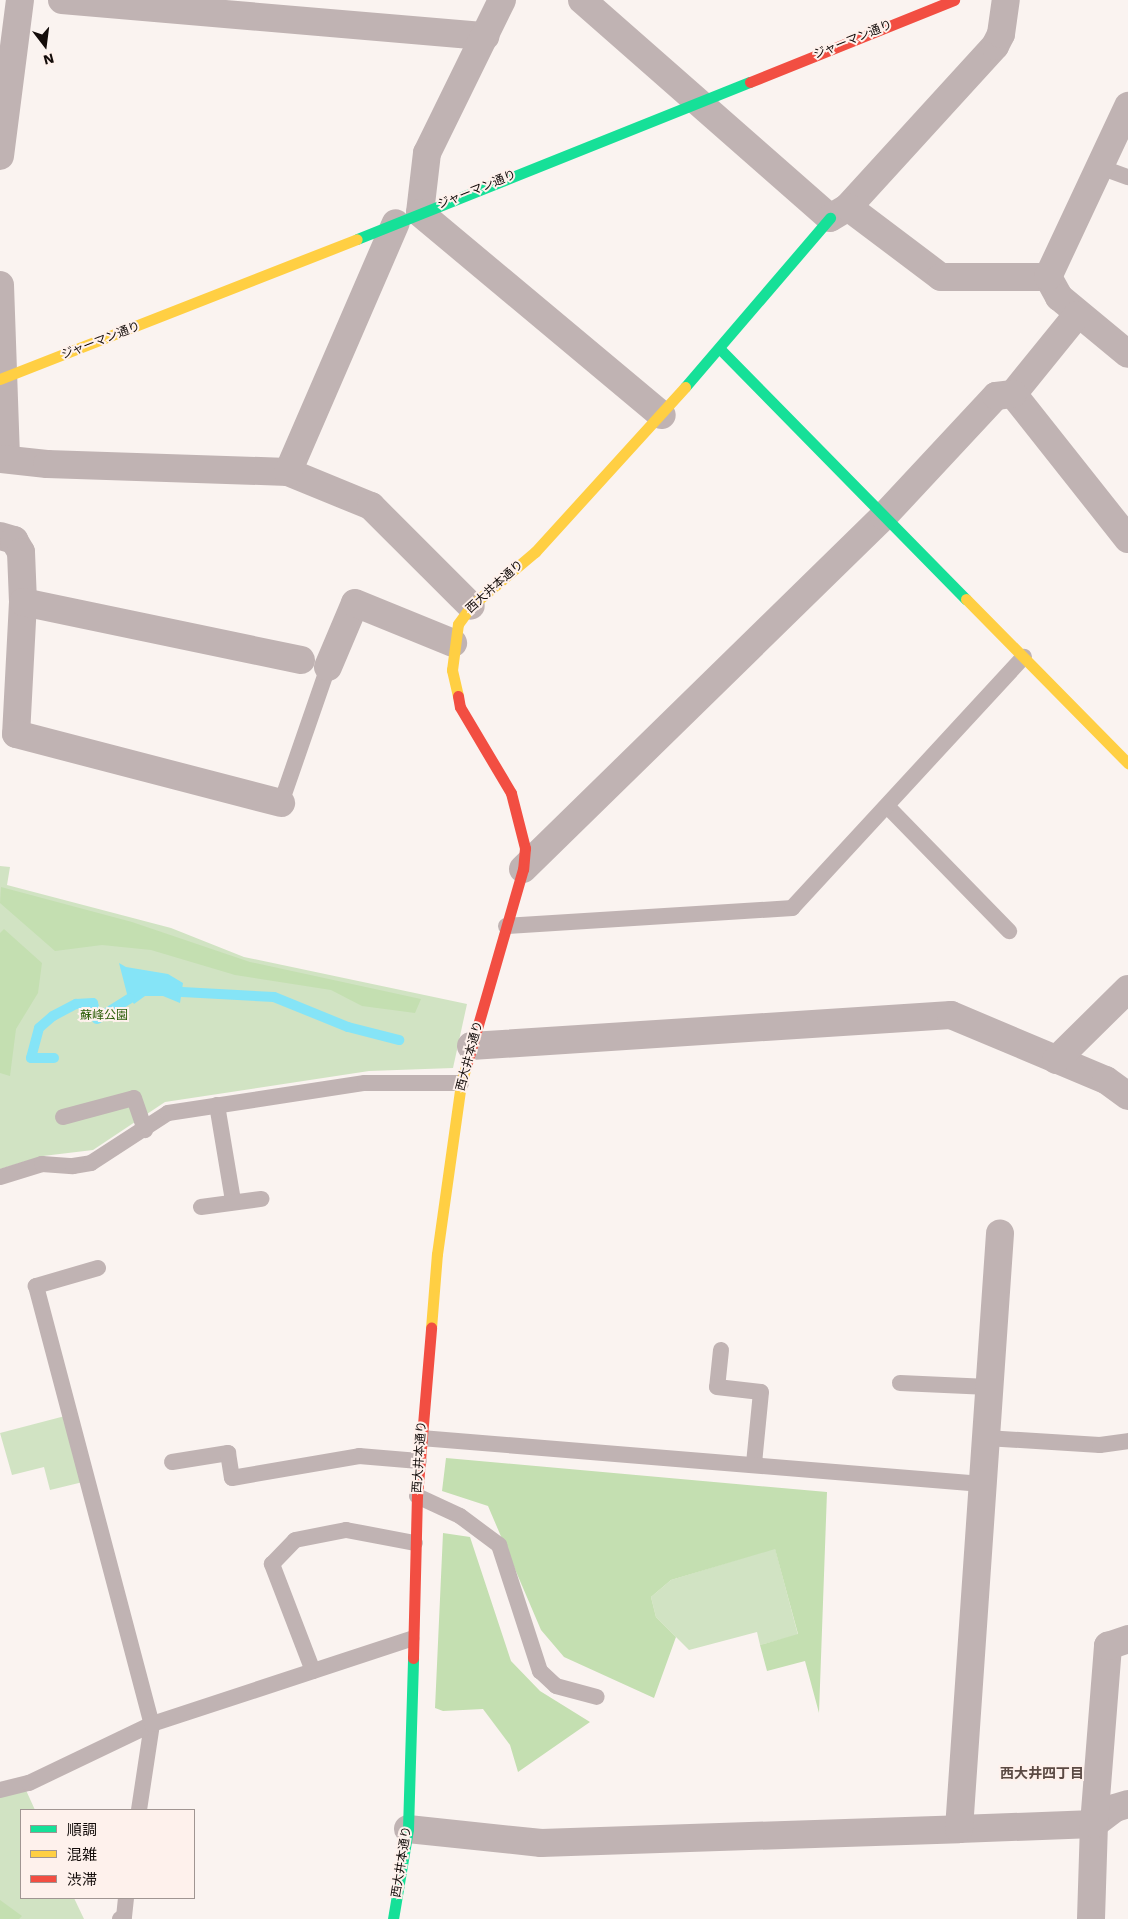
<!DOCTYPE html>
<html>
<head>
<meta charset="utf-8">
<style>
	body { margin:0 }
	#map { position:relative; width:1128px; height:1919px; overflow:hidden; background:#faf3f0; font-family:"Work Sans","Noto Sans JP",sans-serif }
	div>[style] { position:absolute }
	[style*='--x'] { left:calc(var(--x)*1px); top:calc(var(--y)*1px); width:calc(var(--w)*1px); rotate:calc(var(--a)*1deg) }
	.green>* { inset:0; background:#d1e3c3 }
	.forest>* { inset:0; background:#c4dfb1 }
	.water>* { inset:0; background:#85e4f7 }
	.stream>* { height:10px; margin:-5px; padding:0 5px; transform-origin:5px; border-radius:5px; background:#85e4f7 }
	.lane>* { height:16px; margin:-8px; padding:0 8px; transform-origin:8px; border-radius:8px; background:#c0b3b3 }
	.street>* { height:28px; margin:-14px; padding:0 14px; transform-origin:14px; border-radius:14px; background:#c0b3b3 }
	.fast>* { height:11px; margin:-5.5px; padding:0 5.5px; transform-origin:5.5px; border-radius:5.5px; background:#16e098 }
	.slow>* { height:11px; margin:-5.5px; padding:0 5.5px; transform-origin:5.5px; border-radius:5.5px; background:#ffcf43 }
	.jam>* { height:11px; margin:-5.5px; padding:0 5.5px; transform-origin:5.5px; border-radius:5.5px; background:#f24e42 }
	span { translate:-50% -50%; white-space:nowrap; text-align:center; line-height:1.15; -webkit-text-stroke:4px #fef1ec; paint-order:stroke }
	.street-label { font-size:12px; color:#130c0a }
	.park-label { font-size:12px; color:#2b5d08 }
	.neighbourhood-label { font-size:14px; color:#5b4a44; font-weight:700 }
	.legend { position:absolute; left:20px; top:1809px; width:175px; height:90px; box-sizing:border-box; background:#fef1ec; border:1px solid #a09592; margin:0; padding:6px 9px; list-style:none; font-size:15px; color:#130c0a }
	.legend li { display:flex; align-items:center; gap:10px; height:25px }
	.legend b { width:25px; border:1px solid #a09592 }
	.north { position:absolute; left:20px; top:20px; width:50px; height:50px; -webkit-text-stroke:4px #fef1ec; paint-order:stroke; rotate:165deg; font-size:14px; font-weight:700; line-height:20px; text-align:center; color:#130c0a }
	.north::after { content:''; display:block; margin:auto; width:18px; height:22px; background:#130c0a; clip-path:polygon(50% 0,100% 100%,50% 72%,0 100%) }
</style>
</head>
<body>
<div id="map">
	<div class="green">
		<div style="clip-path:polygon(0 866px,10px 867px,7px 885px,171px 928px,244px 957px,467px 1004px,453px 1068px,369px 1071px,165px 1102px,93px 1150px,43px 1156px,0 1169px)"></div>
		<div style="clip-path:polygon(65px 1416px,83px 1482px,50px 1490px,44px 1467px,12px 1475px,0 1433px)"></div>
		<div style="clip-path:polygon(775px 1548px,798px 1635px,760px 1645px,757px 1632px,689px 1650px,656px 1617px,651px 1597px,671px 1580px)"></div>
		<div style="clip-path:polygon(25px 1788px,35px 1810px,21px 1810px,21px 1898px,74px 1898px,84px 1919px,0 1919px,0 1794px)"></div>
	</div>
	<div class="forest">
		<div style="clip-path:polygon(1px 887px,132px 922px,250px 962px,421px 999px,415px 1013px,362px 1006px,331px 990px,235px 975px,151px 950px,102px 945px,55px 951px,0 903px)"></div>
		<div style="clip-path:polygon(4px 929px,42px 963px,38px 993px,16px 1029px,10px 1076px,0 1073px,0 933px)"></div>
		<div style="clip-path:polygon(446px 1458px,827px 1492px,819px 1713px,805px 1661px,767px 1671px,760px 1645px,798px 1634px,775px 1549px,671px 1580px,651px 1597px,656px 1617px,676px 1637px,654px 1698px,564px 1657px,541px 1630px,488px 1506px,442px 1491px)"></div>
		<div style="clip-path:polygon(443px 1533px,470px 1537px,511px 1661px,540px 1691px,590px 1722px,518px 1772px,510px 1745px,483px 1709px,443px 1711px,435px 1708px)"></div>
		<div style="clip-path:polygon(0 1900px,22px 1916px,19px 1919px,0 1919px)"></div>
	</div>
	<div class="water">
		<div style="clip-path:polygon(119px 963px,126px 967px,168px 974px,183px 983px,180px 1003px,163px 996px,145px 996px,134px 1004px,127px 994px)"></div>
	</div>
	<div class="stream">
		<div style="--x:182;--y:992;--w:92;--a:3.1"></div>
		<div style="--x:274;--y:997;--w:80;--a:22.1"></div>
		<div style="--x:348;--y:1027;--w:53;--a:14.3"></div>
		<div style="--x:54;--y:1058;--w:23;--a:180"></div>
		<div style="--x:31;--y:1058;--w:31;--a:-75"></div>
		<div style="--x:39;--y:1028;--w:18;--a:-41"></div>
		<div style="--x:53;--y:1016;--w:26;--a:-28"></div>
		<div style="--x:76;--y:1004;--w:17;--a:-3"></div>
		<div style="--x:93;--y:1003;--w:16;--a:76"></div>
		<div style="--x:97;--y:1019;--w:39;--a:-32"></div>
	</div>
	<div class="lane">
		<div style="--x:1100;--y:167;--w:30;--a:20"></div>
		<div style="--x:281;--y:803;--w:144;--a:-70.9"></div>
		<div style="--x:887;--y:806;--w:175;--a:45.7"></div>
		<div style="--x:506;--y:926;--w:287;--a:-3.6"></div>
		<div style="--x:792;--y:908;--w:342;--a:-47.3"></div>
		<div style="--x:217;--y:1105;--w:97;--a:80.5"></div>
		<div style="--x:63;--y:1117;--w:73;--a:-15"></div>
		<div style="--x:134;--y:1098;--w:34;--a:71"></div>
		<div style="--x:0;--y:1177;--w:44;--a:-17.2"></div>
		<div style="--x:42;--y:1164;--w:31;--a:4"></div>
		<div style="--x:73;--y:1166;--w:18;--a:-9"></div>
		<div style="--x:91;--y:1163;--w:92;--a:-33"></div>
		<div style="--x:168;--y:1113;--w:199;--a:-8.7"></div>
		<div style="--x:365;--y:1083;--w:96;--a:0"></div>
		<div style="--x:201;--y:1207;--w:61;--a:-7.6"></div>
		<div style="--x:98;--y:1268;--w:65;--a:163.8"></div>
		<div style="--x:36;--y:1286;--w:453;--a:75.2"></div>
		<div style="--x:152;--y:1724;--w:87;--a:98.6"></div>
		<div style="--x:721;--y:1350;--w:37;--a:96"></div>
		<div style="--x:717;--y:1387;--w:44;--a:6.5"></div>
		<div style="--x:761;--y:1392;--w:72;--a:95.6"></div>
		<div style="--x:900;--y:1383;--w:89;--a:2.6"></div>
		<div style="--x:421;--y:1438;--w:563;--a:4.69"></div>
		<div style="--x:986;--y:1438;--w:114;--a:3.5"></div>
		<div style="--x:1100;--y:1445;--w:28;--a:-8"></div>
		<div style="--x:172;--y:1462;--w:57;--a:-9.1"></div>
		<div style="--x:228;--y:1453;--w:25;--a:81"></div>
		<div style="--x:232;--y:1478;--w:129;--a:-9.8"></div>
		<div style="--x:359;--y:1456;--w:60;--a:4.8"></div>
		<div style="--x:417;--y:1496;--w:47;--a:24.9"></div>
		<div style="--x:460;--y:1516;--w:49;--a:36.6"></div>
		<div style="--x:499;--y:1545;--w:133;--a:72"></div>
		<div style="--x:540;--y:1671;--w:22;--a:43"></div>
		<div style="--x:556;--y:1686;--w:42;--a:15"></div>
		<div style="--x:313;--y:1671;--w:115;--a:-111"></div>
		<div style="--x:272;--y:1564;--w:33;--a:-46"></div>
		<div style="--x:295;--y:1540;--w:52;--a:-11.1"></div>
		<div style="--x:346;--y:1530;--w:70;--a:10.7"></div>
		<div style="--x:0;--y:1790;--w:30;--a:-14"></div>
		<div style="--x:29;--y:1783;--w:136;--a:-25.6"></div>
		<div style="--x:152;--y:1724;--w:273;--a:-18.2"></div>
		<div style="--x:120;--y:1919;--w:4;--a:-27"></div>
		<div style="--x:124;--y:1917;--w:19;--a:-84"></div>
	</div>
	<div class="street">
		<div style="--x:62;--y:0;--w:425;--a:4.9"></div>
		<div style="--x:502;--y:0;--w:170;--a:116.1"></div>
		<div style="--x:427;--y:153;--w:60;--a:96.7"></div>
		<div style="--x:420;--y:213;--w:315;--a:39.9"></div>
		<div style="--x:582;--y:0;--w:330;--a:41.3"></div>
		<div style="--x:830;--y:218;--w:21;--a:-31"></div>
		<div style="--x:848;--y:207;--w:218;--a:-47.6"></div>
		<div style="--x:995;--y:46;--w:13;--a:-63"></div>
		<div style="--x:1001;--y:34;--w:34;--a:-82"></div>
		<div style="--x:0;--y:156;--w:157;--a:-82.7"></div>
		<div style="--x:848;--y:207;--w:116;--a:37"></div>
		<div style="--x:941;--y:277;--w:107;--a:0"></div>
		<div style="--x:1048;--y:277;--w:23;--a:61"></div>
		<div style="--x:1059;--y:297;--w:89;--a:39.6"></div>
		<div style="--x:1048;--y:277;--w:189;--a:-64.9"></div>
		<div style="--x:0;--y:285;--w:174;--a:88"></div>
		<div style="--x:1077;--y:315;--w:102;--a:129"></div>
		<div style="--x:1013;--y:394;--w:185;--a:51.6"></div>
		<div style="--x:0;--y:459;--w:47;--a:6.1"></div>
		<div style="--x:47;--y:464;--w:241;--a:1.9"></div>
		<div style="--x:288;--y:472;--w:90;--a:22.3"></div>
		<div style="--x:371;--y:506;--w:141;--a:45"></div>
		<div style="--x:288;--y:472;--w:271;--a:-66.6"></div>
		<div style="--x:0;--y:536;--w:15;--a:16"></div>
		<div style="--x:14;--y:540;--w:14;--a:60"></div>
		<div style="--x:21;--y:552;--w:50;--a:87.7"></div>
		<div style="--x:23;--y:602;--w:132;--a:93"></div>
		<div style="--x:16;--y:734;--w:274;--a:14.6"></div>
		<div style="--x:23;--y:602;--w:284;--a:11.8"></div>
		<div style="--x:328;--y:667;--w:69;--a:-67.1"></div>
		<div style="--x:355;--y:603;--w:106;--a:22.2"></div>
		<div style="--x:523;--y:869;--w:505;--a:-44.36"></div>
		<div style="--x:884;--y:516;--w:164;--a:-47"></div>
		<div style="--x:996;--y:396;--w:17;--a:-7"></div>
		<div style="--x:471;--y:1046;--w:481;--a:-3.7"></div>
		<div style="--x:951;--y:1015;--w:168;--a:22.8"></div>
		<div style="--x:1106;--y:1080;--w:27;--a:36"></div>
		<div style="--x:1056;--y:1060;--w:101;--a:-44.6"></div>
		<div style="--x:408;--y:1829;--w:134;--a:6"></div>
		<div style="--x:541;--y:1843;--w:418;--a:-1.9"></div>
		<div style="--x:959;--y:1829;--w:135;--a:-2.1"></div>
		<div style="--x:1094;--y:1824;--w:26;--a:-37"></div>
		<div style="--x:1115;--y:1808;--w:14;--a:-17"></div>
		<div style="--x:959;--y:1829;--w:597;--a:-86.06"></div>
		<div style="--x:1091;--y:1919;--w:95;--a:-88.2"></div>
		<div style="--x:1094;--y:1824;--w:179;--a:-85.5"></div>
		<div style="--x:1108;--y:1646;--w:21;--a:-19"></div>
	</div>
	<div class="fast">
		<div style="--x:357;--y:239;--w:423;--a:-21.8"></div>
		<div style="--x:720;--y:349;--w:351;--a:45.5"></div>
		<div style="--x:685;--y:387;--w:223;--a:-49.4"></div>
		<div style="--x:393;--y:1919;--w:91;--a:-80.5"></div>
		<div style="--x:408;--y:1829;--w:171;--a:-88.3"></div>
	</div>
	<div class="slow">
		<div style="--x:0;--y:379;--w:383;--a:-21.4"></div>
		<div style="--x:966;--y:599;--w:231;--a:45.4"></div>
		<div style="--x:458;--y:696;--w:27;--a:-103"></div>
		<div style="--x:452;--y:670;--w:46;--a:-82.6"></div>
		<div style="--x:458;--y:624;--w:22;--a:-54"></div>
		<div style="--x:471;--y:606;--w:84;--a:-40.2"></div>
		<div style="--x:535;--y:552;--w:223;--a:-47.7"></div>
		<div style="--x:431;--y:1328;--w:74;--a:-85.4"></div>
		<div style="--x:437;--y:1254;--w:173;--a:-82"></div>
		<div style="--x:461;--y:1083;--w:21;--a:-73"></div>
	</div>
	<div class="jam">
		<div style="--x:750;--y:82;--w:220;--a:-21.9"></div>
		<div style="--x:458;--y:696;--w:11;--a:80"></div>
		<div style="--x:460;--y:707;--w:100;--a:59.3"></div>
		<div style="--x:511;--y:793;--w:57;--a:75.7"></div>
		<div style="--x:525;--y:848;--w:21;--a:95"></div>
		<div style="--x:523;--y:869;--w:202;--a:106.1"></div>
		<div style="--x:413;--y:1658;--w:162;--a:-88.6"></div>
		<div style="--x:417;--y:1496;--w:169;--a:-85.2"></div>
	</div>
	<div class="street-label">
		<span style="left:853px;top:40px;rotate:-22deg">ジャーマン通り</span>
		<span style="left:477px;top:190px;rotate:-22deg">ジャーマン通り</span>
		<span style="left:101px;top:341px;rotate:-21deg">ジャーマン通り</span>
		<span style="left:495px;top:587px;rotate:-42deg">西大井本通り</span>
		<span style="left:470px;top:1056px;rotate:-75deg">西大井本通り</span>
		<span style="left:420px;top:1457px;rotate:-86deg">西大井本通り</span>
		<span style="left:402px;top:1862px;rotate:-81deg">西大井本通り</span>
	</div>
	<div class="park-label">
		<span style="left:104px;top:1016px">蘇峰公園</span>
	</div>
	<div class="neighbourhood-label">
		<span style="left:1042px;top:1773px">西大井四丁目</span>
	</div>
	<ul class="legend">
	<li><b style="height:6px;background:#16e098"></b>順調</li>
	<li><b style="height:6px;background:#ffcf43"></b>混雑</li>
	<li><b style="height:6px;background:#f24e42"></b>渋滞</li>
	</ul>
	<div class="north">N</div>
</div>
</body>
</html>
